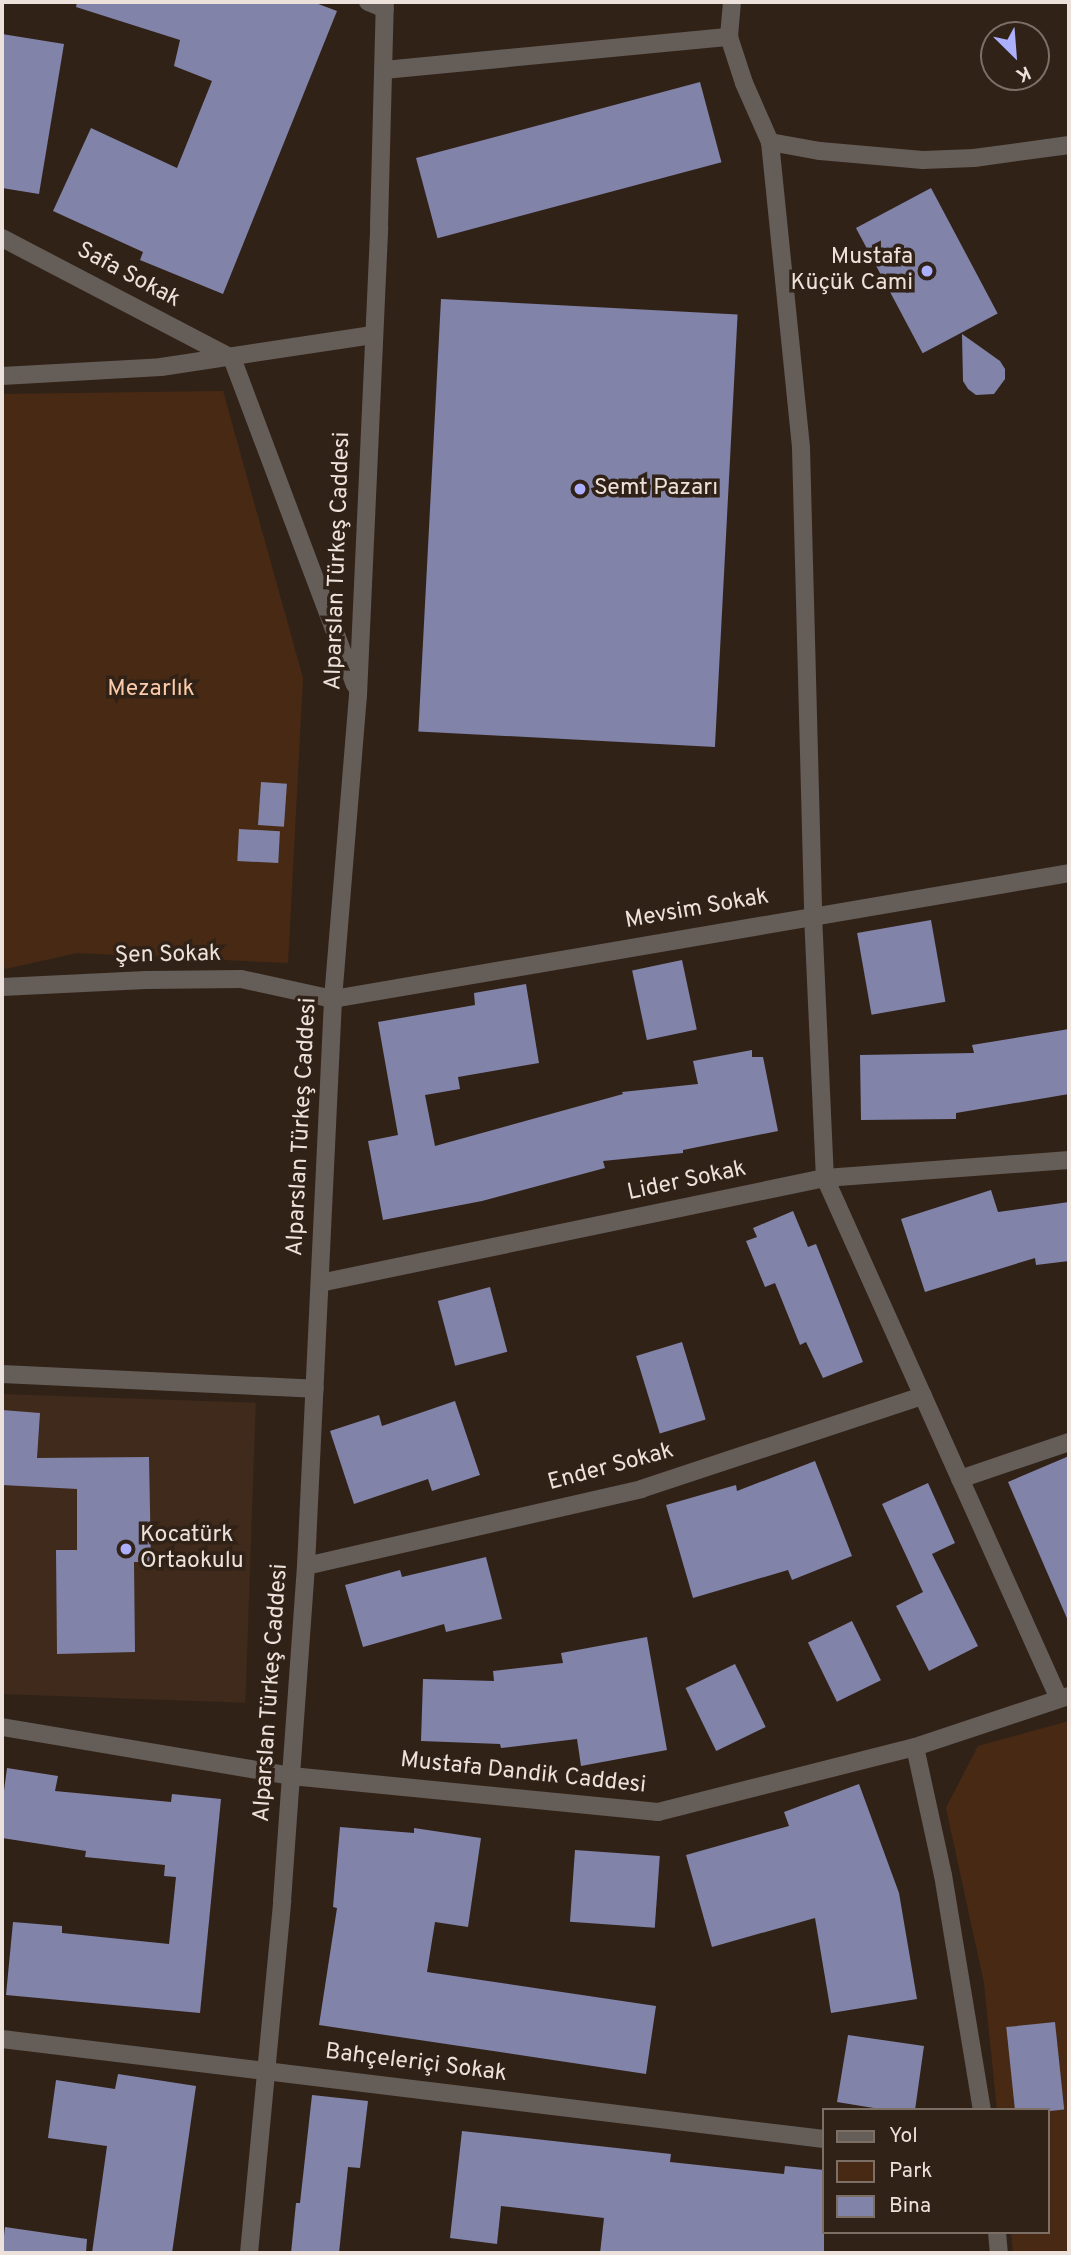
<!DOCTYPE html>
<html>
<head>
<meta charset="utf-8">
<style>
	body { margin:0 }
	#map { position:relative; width:1071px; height:2255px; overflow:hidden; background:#312218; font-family:Overpass,sans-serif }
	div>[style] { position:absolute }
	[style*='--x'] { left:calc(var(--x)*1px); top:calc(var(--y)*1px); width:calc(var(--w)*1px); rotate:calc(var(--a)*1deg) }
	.built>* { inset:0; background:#3f2a1c; transform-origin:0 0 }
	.green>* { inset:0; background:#482a14 }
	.building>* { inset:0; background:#8183a9; transform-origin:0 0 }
	.minor>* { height:18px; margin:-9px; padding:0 9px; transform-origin:9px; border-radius:9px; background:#655d58 }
	.dots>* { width:19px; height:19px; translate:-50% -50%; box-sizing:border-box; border:4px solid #312218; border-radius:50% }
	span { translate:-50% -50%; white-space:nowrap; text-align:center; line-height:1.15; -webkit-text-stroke:7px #312218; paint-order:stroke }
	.poi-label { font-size:23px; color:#ece2db }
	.right { translate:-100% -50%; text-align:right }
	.left { translate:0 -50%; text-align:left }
	.street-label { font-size:23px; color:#ece2db }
	.park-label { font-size:23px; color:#fbcbaa }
	.frame { position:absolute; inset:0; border:4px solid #ece2db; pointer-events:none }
	.legend { position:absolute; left:822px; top:2108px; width:228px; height:126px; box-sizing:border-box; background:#312218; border:2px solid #7c6f66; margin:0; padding:9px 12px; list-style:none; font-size:21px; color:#ece2db }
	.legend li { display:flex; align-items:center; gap:14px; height:35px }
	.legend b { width:35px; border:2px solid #7c6f66 }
	.north { position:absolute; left:980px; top:21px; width:70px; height:70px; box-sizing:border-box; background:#312218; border:2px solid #7c6f66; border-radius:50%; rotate:155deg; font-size:19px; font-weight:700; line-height:28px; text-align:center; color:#ece2db }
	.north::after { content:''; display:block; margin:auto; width:24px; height:32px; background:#acaffb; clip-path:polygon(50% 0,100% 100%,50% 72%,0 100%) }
</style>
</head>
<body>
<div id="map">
	<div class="built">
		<div style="left:2px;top:1394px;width:254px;height:300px;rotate:2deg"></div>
	</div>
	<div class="green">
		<div style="clip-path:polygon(223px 391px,303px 678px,288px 963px,77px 953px,5px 969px,2px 961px,2px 394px)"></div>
		<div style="clip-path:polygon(1069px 1721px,1069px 2253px,1013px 2253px,1011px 2232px,1048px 2232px,1048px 2110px,997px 2110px,984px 1983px,946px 1808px,978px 1746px)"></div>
	</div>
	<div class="building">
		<div style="clip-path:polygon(77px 2px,313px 2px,337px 11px,223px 294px,140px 260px,143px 252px,53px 211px,91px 128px,177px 168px,212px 81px,174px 66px,180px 40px,76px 7px)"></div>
		<div style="clip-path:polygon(2px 34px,64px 44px,39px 194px,2px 188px)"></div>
		<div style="left:700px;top:82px;width:83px;height:294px;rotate:75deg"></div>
		<div style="left:931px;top:188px;width:142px;height:85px;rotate:62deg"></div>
		<div style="left:441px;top:299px;width:297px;height:433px;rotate:3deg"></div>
		<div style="clip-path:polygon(962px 334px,1000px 361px,1005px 369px,1005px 379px,994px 394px,976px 395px,968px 389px,963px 381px)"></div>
		<div style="left:261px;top:782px;width:26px;height:43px;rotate:4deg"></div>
		<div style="left:239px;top:829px;width:41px;height:32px;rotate:3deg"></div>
		<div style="left:931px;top:920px;width:83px;height:75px;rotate:80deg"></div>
		<div style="left:682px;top:960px;width:71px;height:51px;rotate:78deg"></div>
		<div style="clip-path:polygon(526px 984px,539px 1063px,458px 1077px,460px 1089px,425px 1095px,435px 1146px,623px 1094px,622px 1092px,698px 1084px,693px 1061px,752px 1050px,752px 1057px,763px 1057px,778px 1131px,683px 1150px,683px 1153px,603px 1161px,605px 1168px,482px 1201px,383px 1220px,368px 1141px,398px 1135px,378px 1022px,475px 1005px,474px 993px)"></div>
		<div style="clip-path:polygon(1069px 1029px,1069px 1094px,956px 1113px,956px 1119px,861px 1120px,860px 1055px,974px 1053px,972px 1045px)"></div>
		<div style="clip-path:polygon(991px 1190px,998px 1212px,1069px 1202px,1069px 1261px,1036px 1265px,1035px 1258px,925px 1292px,901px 1219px)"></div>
		<div style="clip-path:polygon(793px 1211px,808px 1247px,816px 1244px,863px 1362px,823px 1378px,806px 1342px,800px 1345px,775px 1283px,765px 1287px,746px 1241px,757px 1237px,753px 1228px)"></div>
		<div style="left:490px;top:1287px;width:67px;height:54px;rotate:75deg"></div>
		<div style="left:682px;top:1342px;width:81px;height:48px;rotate:73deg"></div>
		<div style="clip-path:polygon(455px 1401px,480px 1475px,432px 1491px,428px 1479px,354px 1504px,330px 1431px,379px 1415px,382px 1426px)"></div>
		<div style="clip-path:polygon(2px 1410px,40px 1413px,37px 1458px,149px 1457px,151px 1562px,134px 1562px,135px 1652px,57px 1654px,56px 1550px,77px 1550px,77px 1489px,2px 1485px)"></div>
		<div style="clip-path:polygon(1069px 1456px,1069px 1623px,1008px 1482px)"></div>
		<div style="clip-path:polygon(815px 1461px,852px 1556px,792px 1580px,788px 1570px,693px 1598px,666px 1505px,736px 1485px,737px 1491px)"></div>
		<div style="clip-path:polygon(928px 1483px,955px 1543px,932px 1554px,978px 1646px,929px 1671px,896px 1606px,923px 1592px,882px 1504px)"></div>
		<div style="clip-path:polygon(486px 1557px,502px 1619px,446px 1632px,444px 1624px,363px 1647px,345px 1585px,400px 1570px,402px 1577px)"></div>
		<div style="left:852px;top:1621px;width:66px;height:49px;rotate:64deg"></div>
		<div style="clip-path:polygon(647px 1637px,667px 1750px,581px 1766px,577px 1739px,501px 1748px,500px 1744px,421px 1741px,423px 1679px,494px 1681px,493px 1671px,563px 1663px,561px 1653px)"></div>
		<div style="left:735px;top:1664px;width:70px;height:55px;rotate:64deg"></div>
		<div style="clip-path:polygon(7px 1768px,58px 1776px,55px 1791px,171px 1802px,172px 1794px,221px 1799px,200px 2013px,6px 1995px,13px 1922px,62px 1926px,62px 1933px,169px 1944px,176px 1877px,164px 1876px,165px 1865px,85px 1857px,86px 1851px,2px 1838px,2px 1806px)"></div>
		<div style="clip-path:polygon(859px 1784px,899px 1893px,917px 1999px,831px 2013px,815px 1918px,712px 1947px,686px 1855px,789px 1826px,784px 1812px)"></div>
		<div style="clip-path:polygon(340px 1827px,414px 1833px,414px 1828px,481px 1838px,468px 1927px,435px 1922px,427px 1972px,656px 2006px,646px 2074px,319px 2025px,337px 1908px,333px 1907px)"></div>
		<div style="left:575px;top:1850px;width:85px;height:72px;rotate:4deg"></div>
		<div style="left:1055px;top:2022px;width:88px;height:49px;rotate:84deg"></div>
		<div style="clip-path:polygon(848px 2035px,924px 2046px,915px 2110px,886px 2110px,837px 2102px)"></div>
		<div style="clip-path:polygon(118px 2074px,196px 2086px,172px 2253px,92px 2253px,107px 2146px,48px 2138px,56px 2080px,115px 2089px)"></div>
		<div style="clip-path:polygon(312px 2095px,368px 2101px,360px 2168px,348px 2167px,339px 2253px,291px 2253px,296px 2203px,300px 2203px)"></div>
		<div style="clip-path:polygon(462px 2131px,671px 2154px,670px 2162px,784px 2174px,785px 2166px,824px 2170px,824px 2253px,600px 2253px,604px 2218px,501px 2206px,497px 2244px,450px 2238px)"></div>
		<div style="clip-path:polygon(5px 2227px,87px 2239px,86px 2253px,2px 2253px)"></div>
	</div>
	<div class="minor">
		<div style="--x:368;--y:2;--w:18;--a:22"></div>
		<div style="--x:732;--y:2;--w:35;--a:95"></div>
		<div style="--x:729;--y:37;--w:48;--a:71.9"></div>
		<div style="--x:744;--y:83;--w:64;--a:66.2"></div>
		<div style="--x:770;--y:142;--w:308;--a:84.2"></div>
		<div style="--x:801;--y:448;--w:467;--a:88.5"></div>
		<div style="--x:813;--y:915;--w:263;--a:87.4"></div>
		<div style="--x:825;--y:1178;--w:571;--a:65.81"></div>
		<div style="--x:384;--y:70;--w:347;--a:-5.5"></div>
		<div style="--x:770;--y:142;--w:51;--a:10.2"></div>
		<div style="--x:820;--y:151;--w:103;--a:5"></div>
		<div style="--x:923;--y:160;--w:51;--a:-2.2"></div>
		<div style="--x:974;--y:158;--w:96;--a:-7.8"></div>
		<div style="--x:2;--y:238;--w:259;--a:27.6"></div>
		<div style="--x:232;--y:358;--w:349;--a:69.4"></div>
		<div style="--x:2;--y:376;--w:159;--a:-3.2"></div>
		<div style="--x:161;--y:367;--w:214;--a:-8.6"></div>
		<div style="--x:2;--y:987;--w:144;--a:-2.8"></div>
		<div style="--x:146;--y:980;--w:95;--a:-0.6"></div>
		<div style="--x:241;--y:979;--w:94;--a:12.3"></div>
		<div style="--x:333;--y:999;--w:747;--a:-9.71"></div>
		<div style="--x:320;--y:1283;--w:516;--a:-11.75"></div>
		<div style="--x:825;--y:1178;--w:245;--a:-4.2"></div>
		<div style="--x:2;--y:1374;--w:313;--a:2.7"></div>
		<div style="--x:960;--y:1479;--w:115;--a:-18.7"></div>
		<div style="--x:306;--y:1566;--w:344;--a:-12.9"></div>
		<div style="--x:641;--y:1489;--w:297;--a:-18.3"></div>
		<div style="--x:2;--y:1727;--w:293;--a:9.6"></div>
		<div style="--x:291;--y:1776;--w:369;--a:5.6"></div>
		<div style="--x:658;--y:1812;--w:265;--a:-14.2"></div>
		<div style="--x:915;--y:1747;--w:161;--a:-18.4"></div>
		<div style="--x:915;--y:1747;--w:131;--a:77.7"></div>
		<div style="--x:943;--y:1875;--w:238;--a:80.6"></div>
		<div style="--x:2;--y:2039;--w:828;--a:6.94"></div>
		<div style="--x:997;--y:2232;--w:21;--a:85"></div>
		<div style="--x:249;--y:2253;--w:354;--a:-84.6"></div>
		<div style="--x:282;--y:1901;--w:336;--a:-85.9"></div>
		<div style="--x:306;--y:1566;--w:568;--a:-87.27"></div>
		<div style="--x:333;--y:999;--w:305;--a:-85.3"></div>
		<div style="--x:358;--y:695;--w:469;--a:-87.4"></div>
		<div style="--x:379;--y:226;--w:224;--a:-88.5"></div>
	</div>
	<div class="dots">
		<div style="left:927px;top:271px;background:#acaffb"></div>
		<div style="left:580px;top:489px;background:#acaffb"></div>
		<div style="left:126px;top:1549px;background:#acaffb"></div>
	</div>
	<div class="poi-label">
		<span class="right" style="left:913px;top:271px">Mustafa<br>Küçük Cami</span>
		<span class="left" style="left:594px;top:489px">Semt Pazarı</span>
		<span class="left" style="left:140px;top:1549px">Kocatürk<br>Ortaokulu</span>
	</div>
	<div class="street-label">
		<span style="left:128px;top:276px;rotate:28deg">Safa Sokak</span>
		<span style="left:339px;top:561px;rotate:-88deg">Alparslan Türkeş Caddesi</span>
		<span style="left:697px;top:910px;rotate:-10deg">Mevsim Sokak</span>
		<span style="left:168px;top:956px;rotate:-1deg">Şen Sokak</span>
		<span style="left:303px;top:1127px;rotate:-87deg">Alparslan Türkeş Caddesi</span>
		<span style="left:687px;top:1182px;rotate:-12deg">Lider Sokak</span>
		<span style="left:611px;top:1468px;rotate:-15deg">Ender Sokak</span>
		<span style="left:272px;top:1693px;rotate:-86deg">Alparslan Türkeş Caddesi</span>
		<span style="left:523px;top:1774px;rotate:6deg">Mustafa Dandik Caddesi</span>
		<span style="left:416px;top:2064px;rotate:7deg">Bahçeleriçi Sokak</span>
	</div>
	<div class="park-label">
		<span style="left:151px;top:690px">Mezarlık</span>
	</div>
	<div class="frame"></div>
	<ul class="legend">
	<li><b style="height:9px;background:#655d58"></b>Yol</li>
	<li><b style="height:19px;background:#482a14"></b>Park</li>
	<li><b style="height:19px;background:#8183a9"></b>Bina</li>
	</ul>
	<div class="north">K</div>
</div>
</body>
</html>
